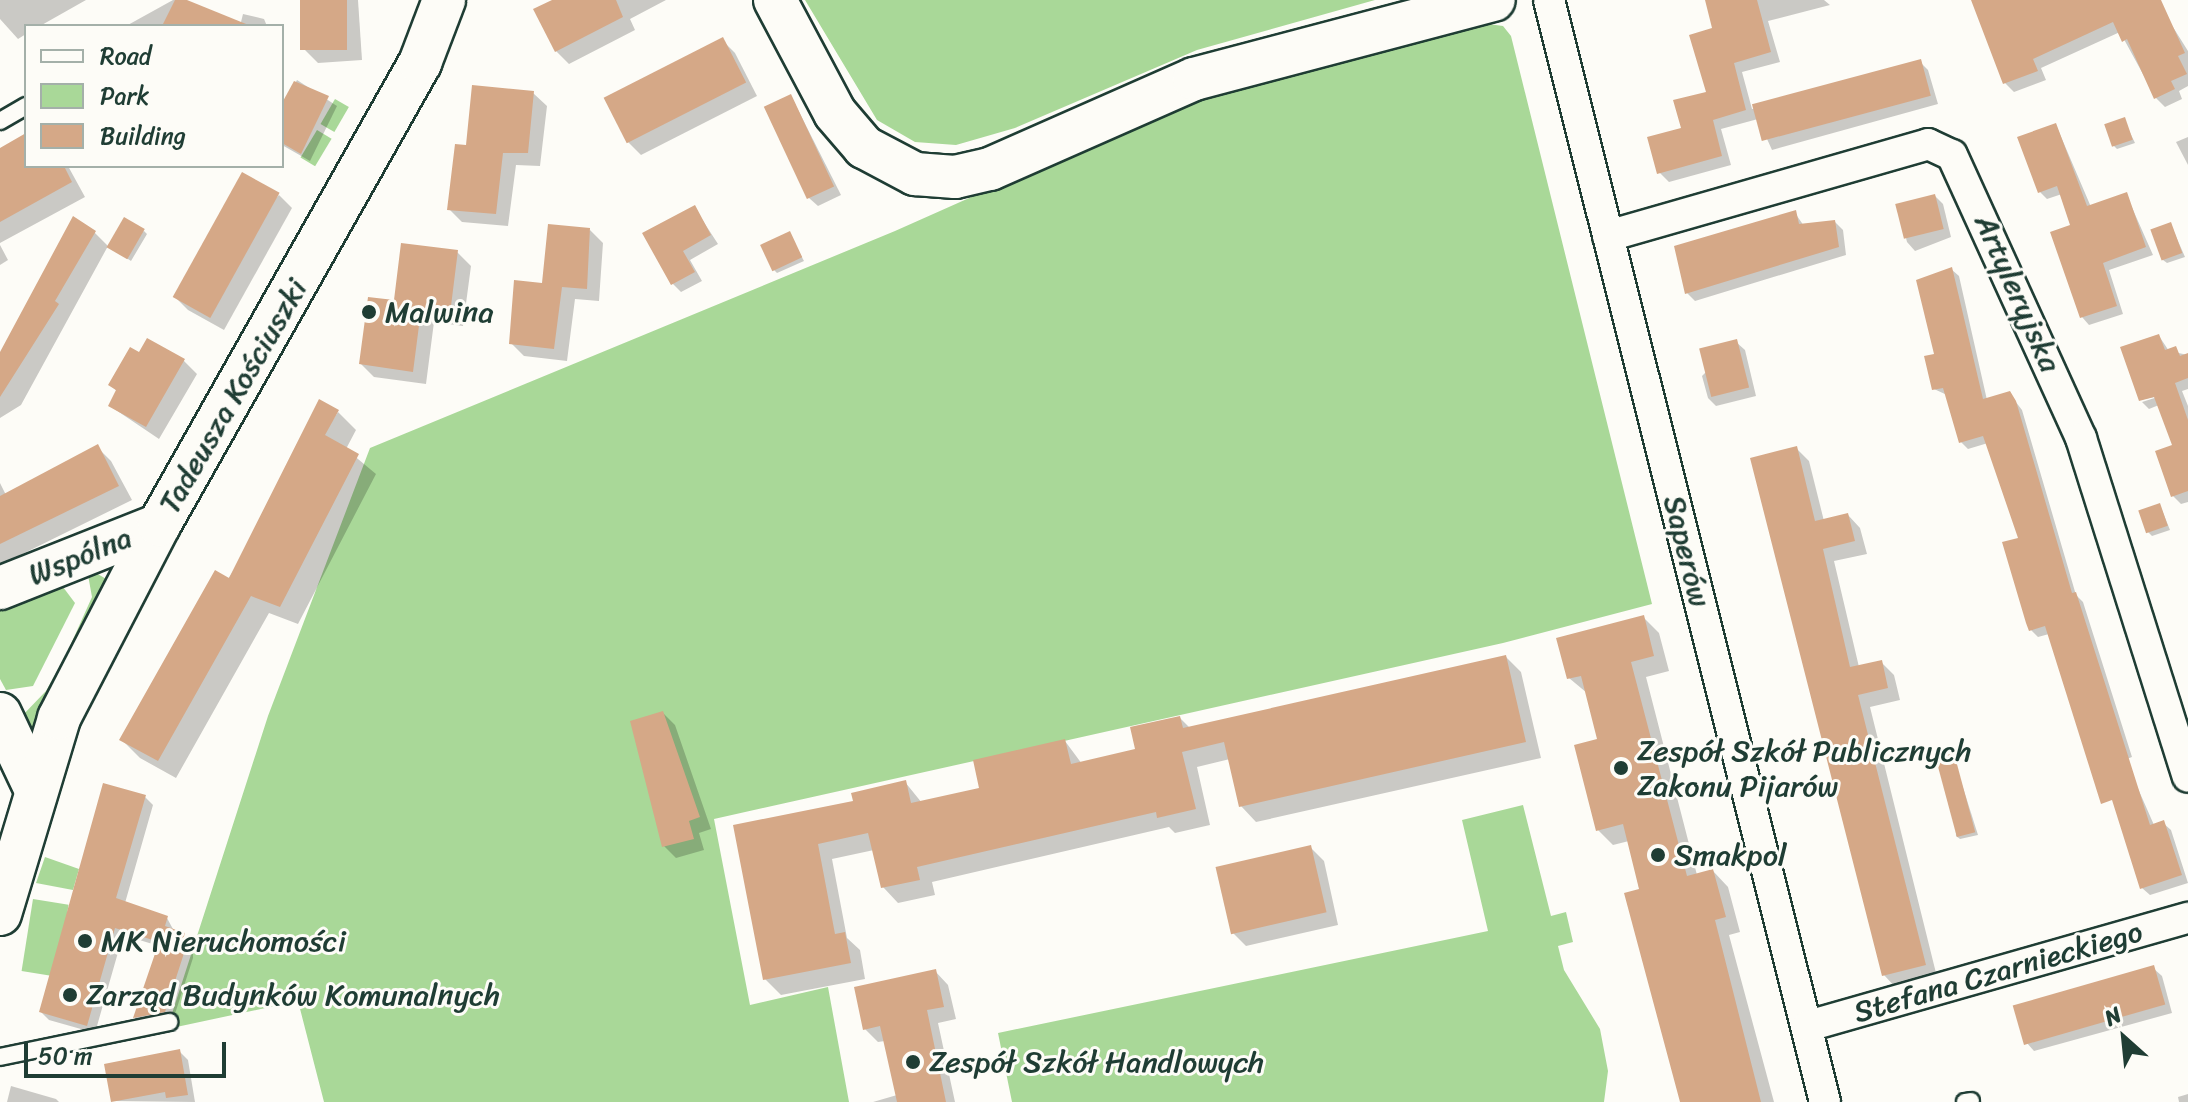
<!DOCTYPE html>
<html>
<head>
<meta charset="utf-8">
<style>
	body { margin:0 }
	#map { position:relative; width:2188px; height:1102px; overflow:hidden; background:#fdfcf7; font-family:Sriracha,sans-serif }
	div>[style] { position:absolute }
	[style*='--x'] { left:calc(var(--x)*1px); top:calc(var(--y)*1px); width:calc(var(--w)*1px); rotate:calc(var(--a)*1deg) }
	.green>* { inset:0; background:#a9d898; transform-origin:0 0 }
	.shadow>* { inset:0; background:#0003 }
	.building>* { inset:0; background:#d5a887; transform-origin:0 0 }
	.roads { filter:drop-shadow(2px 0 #1f3d34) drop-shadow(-2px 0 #1f3d34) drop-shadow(0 2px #1f3d34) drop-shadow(0 -2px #1f3d34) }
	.lane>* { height:16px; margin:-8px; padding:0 8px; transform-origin:8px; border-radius:8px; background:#fdfcf7 }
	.street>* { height:30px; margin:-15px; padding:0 15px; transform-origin:15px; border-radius:15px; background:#fdfcf7 }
	.secondary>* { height:42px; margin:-21px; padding:0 21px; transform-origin:21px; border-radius:21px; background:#fdfcf7 }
	.dots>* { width:22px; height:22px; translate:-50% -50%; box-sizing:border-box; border:4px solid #fdfcf7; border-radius:50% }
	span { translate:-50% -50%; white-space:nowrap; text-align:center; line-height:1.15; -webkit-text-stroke:6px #fdfcf7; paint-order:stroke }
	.street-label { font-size:30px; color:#1f3d34 }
	.poi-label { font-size:30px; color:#1f3d34 }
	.left { translate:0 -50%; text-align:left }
	.legend { position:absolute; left:24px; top:24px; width:260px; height:144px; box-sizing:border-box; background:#fdfcf7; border:2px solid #a4b0a9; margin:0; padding:10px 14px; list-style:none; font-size:24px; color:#1f3d34 }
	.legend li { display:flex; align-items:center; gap:16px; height:40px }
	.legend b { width:40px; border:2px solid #a4b0a9 }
	.north { position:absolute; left:2084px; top:998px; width:80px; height:80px; -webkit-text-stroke:6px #fdfcf7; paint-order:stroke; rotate:333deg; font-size:22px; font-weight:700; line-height:32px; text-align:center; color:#1f3d34 }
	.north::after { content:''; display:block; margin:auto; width:28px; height:36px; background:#1f3d34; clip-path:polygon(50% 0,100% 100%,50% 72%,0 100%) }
	.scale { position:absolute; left:24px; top:1042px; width:202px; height:36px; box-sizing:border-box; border:4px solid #1f3d34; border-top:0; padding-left:10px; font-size:24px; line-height:28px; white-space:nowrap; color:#1f3d34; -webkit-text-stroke:6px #fdfcf7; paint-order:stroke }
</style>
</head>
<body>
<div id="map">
	<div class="green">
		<div style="clip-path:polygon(805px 0,1375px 0,1197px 50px,1015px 128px,956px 145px,915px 142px,877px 120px)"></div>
		<div style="clip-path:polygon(1481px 23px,1503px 26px,1511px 36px,1652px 604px,1503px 643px,714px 819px,750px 1005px,828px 987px,849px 1102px,324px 1102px,298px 1001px,167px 1029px,268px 716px,370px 448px,895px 231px,1205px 93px)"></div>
		<div style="left:335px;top:99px;width:16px;height:29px;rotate:30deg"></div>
		<div style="left:317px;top:130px;width:17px;height:32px;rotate:31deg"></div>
		<div style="clip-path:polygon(96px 573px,108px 580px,34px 729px,28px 728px,21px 717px,46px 691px,66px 655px,92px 597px,88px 575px)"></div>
		<div style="clip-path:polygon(60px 583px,75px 603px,33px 686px,6px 690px,0 679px,0 604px)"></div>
		<div style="clip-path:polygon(1523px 805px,1551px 916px,1566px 912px,1573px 942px,1558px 946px,1564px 970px,1600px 1029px,1608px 1071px,1604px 1102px,1012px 1102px,998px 1033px,1488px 931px,1462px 820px)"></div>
		<div style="clip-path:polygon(45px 857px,79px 869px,73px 890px,36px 883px)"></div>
		<div style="left:33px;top:899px;width:36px;height:73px;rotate:9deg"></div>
	</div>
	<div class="shadow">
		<div style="clip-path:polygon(0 0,86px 0,40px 26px,26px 26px,26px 34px,18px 39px,0 19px)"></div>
		<div style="clip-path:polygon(173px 0,180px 0,201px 26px,126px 26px)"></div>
		<div style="clip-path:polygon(302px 0,358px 0,362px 60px,318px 63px,305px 50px)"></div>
		<div style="clip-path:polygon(557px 0,666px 0,630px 19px,635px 30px,569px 64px,556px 51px)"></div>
		<div style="clip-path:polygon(1707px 0,1824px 0,1830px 5px,1768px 21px,1780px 62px,1742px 72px,1752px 109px,1920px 62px,1928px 70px,1938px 104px,1772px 150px,1758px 119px,1721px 129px,1731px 165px,1669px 182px,1659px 172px,1709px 93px,1715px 29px)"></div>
		<div style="clip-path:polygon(1980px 0,2156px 0,2188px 51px,2188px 86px,2179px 91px,2182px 99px,2165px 107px,2156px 98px,2120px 32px,2041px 68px,2046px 80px,2014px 92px,2005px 83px)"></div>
		<div style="clip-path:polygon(243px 14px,264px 19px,267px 26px,240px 26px)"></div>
		<div style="clip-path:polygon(722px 40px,735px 53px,757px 96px,641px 155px,628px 142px)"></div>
		<div style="clip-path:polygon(297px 80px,337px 106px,310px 161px,282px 145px,282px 107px)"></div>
		<div style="clip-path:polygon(533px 93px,547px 106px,540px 166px,516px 165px,508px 226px,462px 222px,449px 209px,468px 148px)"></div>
		<div style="clip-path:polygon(791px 96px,841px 195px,818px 206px,809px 198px)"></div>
		<div style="clip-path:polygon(2124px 120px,2135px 143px,2117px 149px,2113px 145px)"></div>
		<div style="clip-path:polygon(2056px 125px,2091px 207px,2126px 194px,2153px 255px,2109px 270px,2123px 314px,2089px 325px,2082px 317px,2073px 226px,2062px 194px,2047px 199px,2040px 192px)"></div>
		<div style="clip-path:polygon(26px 136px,26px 166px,68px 166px,85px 197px,0 243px,0 150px)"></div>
		<div style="clip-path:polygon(2188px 137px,2188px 165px,2176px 142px)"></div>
		<div style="clip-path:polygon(279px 195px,292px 208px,224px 330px,188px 310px,175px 297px)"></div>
		<div style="clip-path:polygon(1935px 196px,1943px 204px,1951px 237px,1915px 251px,1907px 242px,1898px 205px)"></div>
		<div style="clip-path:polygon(694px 207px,718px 244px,690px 260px,702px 281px,681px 292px,673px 284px)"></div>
		<div style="clip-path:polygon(1795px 213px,1804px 226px,1835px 222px,1843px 230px,1846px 255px,1695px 301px,1687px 293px)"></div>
		<div style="clip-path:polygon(2171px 225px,2185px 257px,2167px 263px,2163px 260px)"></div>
		<div style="clip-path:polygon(590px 230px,603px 243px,599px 301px,575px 299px,567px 361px,524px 356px,511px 343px,544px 286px)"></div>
		<div style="clip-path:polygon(144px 231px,147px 234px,131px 261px,108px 246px,21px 405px,0 418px,0 357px,94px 232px,109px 247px)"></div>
		<div style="clip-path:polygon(789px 233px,804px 261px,777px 273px,773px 269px)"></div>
		<div style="clip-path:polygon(0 245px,8px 260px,0 265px)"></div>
		<div style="clip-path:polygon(457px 252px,471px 266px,463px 326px,434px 322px,426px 384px,374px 377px,361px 364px,396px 302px)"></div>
		<div style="clip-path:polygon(1951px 269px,1959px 276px,1987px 400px,2009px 393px,2022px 410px,2076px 595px,2083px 602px,2132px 757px,2097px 770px,2049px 634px,2038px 637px,2031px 630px,2020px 539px,1988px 443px,1968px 449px,1961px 442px,1947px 395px,1934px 389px)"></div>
		<div style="clip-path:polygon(2159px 336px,2169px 351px,2188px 355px,2188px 389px,2182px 391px,2188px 406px,2188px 502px,2181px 504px,2173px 496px,2175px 446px,2159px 405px,2149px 409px,2142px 402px,2164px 395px,2140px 400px)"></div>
		<div style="clip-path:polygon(1736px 342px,1745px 350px,1756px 396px,1716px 406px,1708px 398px,1702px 376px)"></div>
		<div style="clip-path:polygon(140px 354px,184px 361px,197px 374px,159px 439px,110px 406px,118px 392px,110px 385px)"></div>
		<div style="clip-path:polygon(338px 412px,356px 430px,346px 449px,376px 474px,298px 624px,269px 613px,176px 778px,140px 758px,122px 740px)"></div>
		<div style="clip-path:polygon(97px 447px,111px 461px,132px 500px,0 565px,0 483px,6px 495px)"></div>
		<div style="clip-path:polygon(1796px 448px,1809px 461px,1824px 521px,1848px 515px,1860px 528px,1867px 554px,1834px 561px,1859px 667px,1882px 663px,1894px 675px,1900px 700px,1870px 707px,1937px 977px,1896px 988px,1884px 975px)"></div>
		<div style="clip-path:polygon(2160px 505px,2170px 530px,2152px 536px,2148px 532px)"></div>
		<div style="clip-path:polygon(1643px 617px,1659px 633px,1669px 671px,1646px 677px,1697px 875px,1713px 871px,1728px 887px,1740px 932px,1729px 935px,1774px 1102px,1685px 1102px,1629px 841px,1613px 845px,1598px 830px,1600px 740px,1587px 693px,1569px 678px)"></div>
		<div style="clip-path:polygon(1506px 657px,1521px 672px,1541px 758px,1256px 822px,1241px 806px,1230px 759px,1197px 767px,1210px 825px,1175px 833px,1169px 827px,932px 882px,935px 895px,898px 903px,883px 887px,874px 850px,832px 859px,847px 938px,860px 950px,865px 979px,781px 995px,765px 979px,736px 826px,856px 803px,905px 782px,922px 803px,982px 789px,1065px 741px,1082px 764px,1138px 750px,1180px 718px,1190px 728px)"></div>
		<div style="clip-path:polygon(663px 713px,675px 725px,711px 829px,699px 833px,704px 850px,676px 858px,664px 846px)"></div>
		<div style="clip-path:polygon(1953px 756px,1978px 835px,1960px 839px,1956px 836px)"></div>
		<div style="clip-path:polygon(2136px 784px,2154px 825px,2163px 823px,2171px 830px,2188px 883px,2150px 895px,2142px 888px)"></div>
		<div style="clip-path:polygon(145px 797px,153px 805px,125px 903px,167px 918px,174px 931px,193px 943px,193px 958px,173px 1020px,143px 1026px,135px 1018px,159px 946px,123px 935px,95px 1033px,49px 1020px,41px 1012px)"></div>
		<div style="clip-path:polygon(1310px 847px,1324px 861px,1338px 925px,1246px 946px,1233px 933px)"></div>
		<div style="clip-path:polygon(2153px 968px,2162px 976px,2172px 1013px,2034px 1051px,2026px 1042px)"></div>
		<div style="clip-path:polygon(935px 971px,948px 985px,956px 1019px,938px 1023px,955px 1102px,873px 1102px,897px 1095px,885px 1041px,878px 1042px,865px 1029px)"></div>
		<div style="clip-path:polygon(180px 1052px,188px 1060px,195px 1102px,113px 1101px)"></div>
		<div style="clip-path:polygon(11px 1086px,56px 1099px,59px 1102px,7px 1102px)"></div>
		<div style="clip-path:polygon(2188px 1094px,2188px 1102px,2179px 1102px,2178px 1097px)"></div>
	</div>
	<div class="building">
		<div style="clip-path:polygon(175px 0,187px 0,251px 26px,162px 26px)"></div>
		<div style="left:300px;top:0;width:47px;height:50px"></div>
		<div style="clip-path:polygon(552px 0,616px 0,623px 17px,555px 52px,533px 9px)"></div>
		<div style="clip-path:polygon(1705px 0,1757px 0,1771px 52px,1734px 63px,1746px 110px,1713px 120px,1722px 156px,1657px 174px,1647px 137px,1681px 128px,1673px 100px,1706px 92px,1689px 35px,1712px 28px)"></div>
		<div style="clip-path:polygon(1971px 0,2161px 0,2185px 53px,2178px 56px,2187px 74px,2171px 81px,2175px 89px,2154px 99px,2127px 39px,2122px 42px,2113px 22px,2033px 59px,2038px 71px,2003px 84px)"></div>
		<div style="left:723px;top:37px;width:51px;height:134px;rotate:63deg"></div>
		<div style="left:1921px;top:59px;width:38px;height:175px;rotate:75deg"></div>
		<div style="clip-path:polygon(294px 81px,329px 96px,301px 154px,282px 143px,282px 103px)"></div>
		<div style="clip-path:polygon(472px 85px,534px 91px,528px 153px,503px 153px,496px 214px,447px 210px,455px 144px,466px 145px)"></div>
		<div style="left:791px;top:94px;width:102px;height:30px;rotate:65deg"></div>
		<div style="left:2125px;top:117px;width:24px;height:22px;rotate:71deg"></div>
		<div style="clip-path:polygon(2056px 123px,2087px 206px,2127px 192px,2146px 247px,2103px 263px,2117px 306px,2080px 318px,2050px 232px,2070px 225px,2057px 186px,2038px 193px,2017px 137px)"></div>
		<div style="clip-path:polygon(26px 133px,26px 166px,64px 166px,72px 182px,0 222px,0 148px)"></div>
		<div style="left:242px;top:172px;width:43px;height:143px;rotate:29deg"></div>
		<div style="left:1935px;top:194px;width:36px;height:41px;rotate:76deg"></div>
		<div style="clip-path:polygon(695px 205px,711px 235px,683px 251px,695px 272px,671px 285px,642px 233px)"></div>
		<div style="clip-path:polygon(1796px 210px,1799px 224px,1835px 220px,1839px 247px,1685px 294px,1674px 246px)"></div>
		<div style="clip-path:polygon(73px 216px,96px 231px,55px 301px,59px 304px,0 397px,0 352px)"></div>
		<div style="left:124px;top:217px;width:24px;height:35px;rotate:30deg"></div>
		<div style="left:2171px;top:222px;width:33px;height:22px;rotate:70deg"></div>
		<div style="clip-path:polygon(548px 224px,590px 228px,587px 289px,562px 287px,554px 349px,509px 344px,514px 280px,542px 283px)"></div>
		<div style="left:790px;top:231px;width:29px;height:33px;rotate:65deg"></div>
		<div style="clip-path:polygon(401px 243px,458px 250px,450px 314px,421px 310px,413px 372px,359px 364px,368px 297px,394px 300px)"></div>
		<div style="clip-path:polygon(1952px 267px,1983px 399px,2010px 391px,2016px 401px,2072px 593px,2076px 592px,2150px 825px,2164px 820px,2182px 875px,2140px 889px,2112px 800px,2101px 804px,2045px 626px,2029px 631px,2026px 623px,2002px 542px,2018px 538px,1983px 436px,1959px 443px,1943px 388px,1932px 390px,1924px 356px,1934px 354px,1916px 280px)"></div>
		<div style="clip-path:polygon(2159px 334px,2165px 350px,2176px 346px,2180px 356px,2188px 353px,2188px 378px,2175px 383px,2188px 420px,2188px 491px,2171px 497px,2155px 451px,2172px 445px,2154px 397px,2139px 401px,2120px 347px)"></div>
		<div style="clip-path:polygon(147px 338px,185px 359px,146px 427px,108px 406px,116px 390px,108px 385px,130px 347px,139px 352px)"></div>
		<div style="left:1737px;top:339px;width:50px;height:39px;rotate:76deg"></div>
		<div style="clip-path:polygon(319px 399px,339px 410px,325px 435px,359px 454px,280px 607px,251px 596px,158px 761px,119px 740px,215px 570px,229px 578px)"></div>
		<div style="clip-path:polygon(98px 444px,119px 486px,0 544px,0 496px)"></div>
		<div style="clip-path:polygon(1797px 446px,1815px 521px,1848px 513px,1855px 541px,1823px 549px,1850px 667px,1882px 660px,1888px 688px,1858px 695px,1926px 965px,1882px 976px,1750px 458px)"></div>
		<div style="left:2160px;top:503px;width:24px;height:23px;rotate:71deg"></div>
		<div style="clip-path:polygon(1644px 615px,1654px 656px,1631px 662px,1687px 876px,1713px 869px,1726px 917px,1715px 920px,1761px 1102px,1680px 1102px,1624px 893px,1639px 889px,1623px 824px,1596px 831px,1574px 745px,1597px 739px,1581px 676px,1567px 679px,1556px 638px)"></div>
		<div style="clip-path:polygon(1506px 655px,1526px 742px,1239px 807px,1224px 742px,1182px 752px,1196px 809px,1157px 818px,1156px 812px,917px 867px,920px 880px,881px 888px,868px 833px,818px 844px,835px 934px,845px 932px,851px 963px,763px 980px,733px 825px,853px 801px,851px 793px,906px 780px,911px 803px,979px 788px,973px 760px,1065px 739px,1071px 764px,1135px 749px,1130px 727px,1180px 716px,1183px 728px)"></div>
		<div style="clip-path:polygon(663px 711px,700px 817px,689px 821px,694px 839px,662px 847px,630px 721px)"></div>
		<div style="left:1954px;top:753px;width:82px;height:19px;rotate:75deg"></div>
		<div style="clip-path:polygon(103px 783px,146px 795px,116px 898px,168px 916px,165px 926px,185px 933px,181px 946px,186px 947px,165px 1012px,133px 1018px,159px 942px,115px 928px,87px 1026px,39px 1012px)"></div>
		<div style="left:1311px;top:845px;width:69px;height:98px;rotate:77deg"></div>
		<div style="left:2154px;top:965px;width:41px;height:147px;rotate:74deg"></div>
		<div style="clip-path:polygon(936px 969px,944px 1007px,927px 1010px,946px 1102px,897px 1102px,880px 1026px,863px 1030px,854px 987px)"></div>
		<div style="clip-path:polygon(180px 1049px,188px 1095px,166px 1098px,165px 1092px,111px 1102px,104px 1064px)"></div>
	</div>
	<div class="roads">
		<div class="lane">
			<div style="--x:0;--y:121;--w:30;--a:-30"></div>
			<div style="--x:0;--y:1057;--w:173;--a:-11.7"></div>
			<div style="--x:1965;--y:1102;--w:6;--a:-9"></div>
		</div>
		<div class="street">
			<div style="--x:1549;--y:0;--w:1136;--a:75.94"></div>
			<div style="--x:1608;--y:236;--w:333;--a:-16"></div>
			<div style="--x:1928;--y:144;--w:26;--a:25"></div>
			<div style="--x:1952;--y:155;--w:311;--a:65.5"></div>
			<div style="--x:2081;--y:438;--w:355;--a:72.5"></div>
			<div style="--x:1808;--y:1026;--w:395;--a:-15.9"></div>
		</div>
		<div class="secondary">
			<div style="--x:775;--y:0;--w:128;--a:62"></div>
			<div style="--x:835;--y:113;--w:45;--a:49.5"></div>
			<div style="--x:864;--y:147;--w:58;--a:27.9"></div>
			<div style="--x:915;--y:174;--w:40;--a:4.3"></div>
			<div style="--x:955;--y:177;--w:36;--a:-13"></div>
			<div style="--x:990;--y:169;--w:223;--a:-23.8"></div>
			<div style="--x:1194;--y:79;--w:310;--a:-14.8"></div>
			<div style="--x:0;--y:588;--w:171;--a:-21.6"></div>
			<div style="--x:0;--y:714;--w:82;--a:64.7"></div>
			<div style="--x:0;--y:914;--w:205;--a:-73.2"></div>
			<div style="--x:59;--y:718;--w:217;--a:-62.6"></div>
			<div style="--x:159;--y:525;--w:531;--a:-60.54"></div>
			<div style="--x:420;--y:63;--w:67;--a:-69.1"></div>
		</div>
	</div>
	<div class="dots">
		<div style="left:369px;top:312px;background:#1f3d34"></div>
		<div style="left:1621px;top:768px;background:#1f3d34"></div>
		<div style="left:1658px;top:855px;background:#1f3d34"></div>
		<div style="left:85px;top:941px;background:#1f3d34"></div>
		<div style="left:70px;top:995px;background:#1f3d34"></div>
		<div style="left:913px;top:1062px;background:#1f3d34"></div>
	</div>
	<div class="street-label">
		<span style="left:2018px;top:293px;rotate:66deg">Artyleryjska</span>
		<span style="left:233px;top:396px;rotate:-60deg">Tadeusza Kościuszki</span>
		<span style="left:1687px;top:551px;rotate:76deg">Saperów</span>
		<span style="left:80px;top:556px;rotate:-22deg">Wspólna</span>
		<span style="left:1998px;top:972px;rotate:-16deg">Stefana Czarnieckiego</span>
	</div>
	<div class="poi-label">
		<span class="left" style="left:385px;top:312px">Malwina</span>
		<span class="left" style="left:1637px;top:768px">Zespół Szkół Publicznych<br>Zakonu Pijarów</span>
		<span class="left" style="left:1674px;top:855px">Smakpol</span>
		<span class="left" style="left:101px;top:941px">MK Nieruchomości</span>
		<span class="left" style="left:86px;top:995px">Zarząd Budynków Komunalnych</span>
		<span class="left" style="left:929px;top:1062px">Zespół Szkół Handlowych</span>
	</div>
	<ul class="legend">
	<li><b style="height:10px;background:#fdfcf7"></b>Road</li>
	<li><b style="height:22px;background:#a9d898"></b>Park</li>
	<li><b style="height:22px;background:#d5a887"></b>Building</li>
	</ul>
	<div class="north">N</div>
	<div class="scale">50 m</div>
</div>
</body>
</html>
